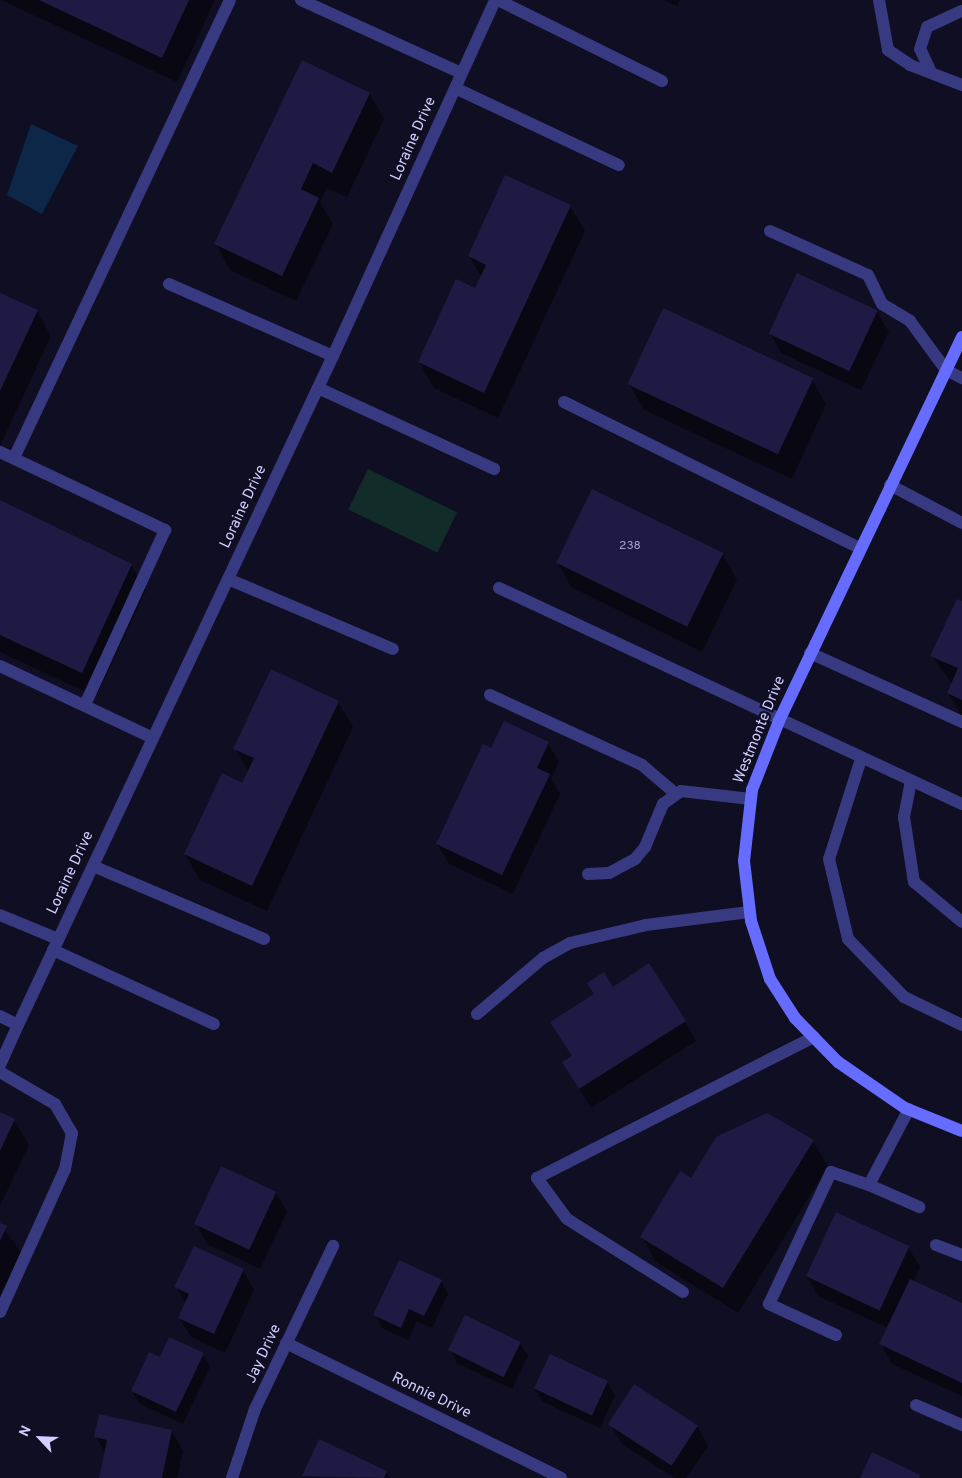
<!DOCTYPE html>
<html>
<head>
<meta charset="utf-8">
<style>
	body { margin:0 }
	#map { position:relative; width:962px; height:1478px; overflow:hidden; background:#100e22; font-family:Overpass,sans-serif }
	div>[style] { position:absolute }
	[style*='--x'] { left:calc(var(--x)*1px); top:calc(var(--y)*1px); width:calc(var(--w)*1px); rotate:calc(var(--a)*1deg) }
	.green>* { inset:0; background:#112c29; transform-origin:0 0 }
	.water>* { inset:0; background:#0c2747 }
	.shadow>* { inset:0; background:#0007 }
	.building>* { inset:0; background:#1f1a43; transform-origin:0 0 }
	.lane>* { height:12px; margin:-6px; padding:0 6px; transform-origin:6px; border-radius:6px; background:#383a81 }
	.street>* { height:12px; margin:-6px; padding:0 6px; transform-origin:6px; border-radius:6px; background:#383a81 }
	.secondary>* { height:12px; margin:-6px; padding:0 6px; transform-origin:6px; border-radius:6px; background:#666cff }
	span { translate:-50% -50%; white-space:nowrap; text-align:center; line-height:1.15; -webkit-text-stroke:4.5px #100e22; paint-order:stroke }
	.number-label { font-size:12px; color:#a4a2d0 }
	.number-label span { -webkit-text-stroke-width:0 }
	.street-label { font-size:15px; color:#d1cfff }
	.north { position:absolute; left:15px; top:1413px; width:50px; height:50px; -webkit-text-stroke:4px #100e22; paint-order:stroke; rotate:295deg; font-size:14px; font-weight:700; line-height:20px; text-align:center; color:#d1cfff }
	.north::after { content:''; display:block; margin:auto; width:18px; height:22px; background:#d1cfff; clip-path:polygon(50% 0,100% 100%,50% 72%,0 100%) }
</style>
</head>
<body>
<div id="map">
	<div class="green">
		<div style="left:368px;top:469px;width:99px;height:45px;rotate:26deg"></div>
	</div>
	<div class="water">
		<div style="clip-path:polygon(31px 124px,78px 146px,42px 214px,7px 195px)"></div>
	</div>
	<div class="shadow">
		<div style="clip-path:polygon(1px 0,215px 0,177px 82px)"></div>
		<div style="clip-path:polygon(664px 0,680px 0,677px 6px)"></div>
		<div style="clip-path:polygon(370px 94px,384px 119px,347px 197px,327px 188px,320px 202px,333px 224px,296px 301px,230px 270px,216px 244px)"></div>
		<div style="clip-path:polygon(570px 206px,585px 231px,498px 418px,434px 388px,419px 362px,482px 278px,469px 256px)"></div>
		<div style="clip-path:polygon(0 294px,37px 311px,51px 336px,0 446px)"></div>
		<div style="clip-path:polygon(877px 312px,889px 332px,861px 390px,781px 353px,770px 333px)"></div>
		<div style="clip-path:polygon(812px 379px,826px 404px,792px 479px,644px 410px,629px 384px)"></div>
		<div style="clip-path:polygon(0 502px,131px 565px,146px 590px,96px 697px,0 652px)"></div>
		<div style="clip-path:polygon(723px 555px,737px 580px,702px 652px,571px 587px,557px 562px)"></div>
		<div style="clip-path:polygon(962px 602px,962px 717px,948px 693px,952px 684px,932px 656px)"></div>
		<div style="clip-path:polygon(338px 702px,353px 727px,267px 911px,200px 880px,185px 854px,243px 785px,249px 773px,235px 749px)"></div>
		<div style="clip-path:polygon(548px 743px,559px 762px,551px 779px,560px 794px,513px 894px,449px 864px,437px 844px,492px 750px)"></div>
		<div style="clip-path:polygon(612px 988px,685px 1021px,696px 1041px,591px 1108px,563px 1063px,573px 1057px,595px 994px)"></div>
		<div style="clip-path:polygon(0 1113px,14px 1120px,29px 1145px,0 1206px)"></div>
		<div style="clip-path:polygon(766px 1114px,813px 1141px,828px 1166px,738px 1313px,656px 1262px,642px 1237px,692px 1180px)"></div>
		<div style="clip-path:polygon(276px 1193px,287px 1212px,260px 1269px,207px 1244px,196px 1224px)"></div>
		<div style="clip-path:polygon(0 1224px,21px 1252px,0 1296px)"></div>
		<div style="clip-path:polygon(908px 1247px,920px 1267px,913px 1282px,962px 1305px,962px 1396px,892px 1364px,881px 1344px,888px 1328px,818px 1296px,807px 1276px)"></div>
		<div style="clip-path:polygon(243px 1270px,254px 1290px,225px 1353px,191px 1337px,179px 1318px,186px 1304px,176px 1287px)"></div>
		<div style="clip-path:polygon(441px 1281px,448px 1294px,432px 1328px,417px 1321px,408px 1340px,382px 1328px,375px 1315px)"></div>
		<div style="clip-path:polygon(520px 1343px,528px 1356px,512px 1389px,457px 1363px,450px 1350px)"></div>
		<div style="clip-path:polygon(203px 1354px,210px 1367px,183px 1424px,140px 1404px,132px 1391px,160px 1359px)"></div>
		<div style="clip-path:polygon(607px 1382px,615px 1395px,600px 1428px,543px 1402px,535px 1389px)"></div>
		<div style="clip-path:polygon(610px 1424px,697px 1426px,708px 1446px,686px 1478px,674px 1478px,621px 1443px)"></div>
		<div style="clip-path:polygon(172px 1431px,183px 1451px,177px 1478px,100px 1478px,106px 1454px,95px 1436px)"></div>
		<div style="clip-path:polygon(386px 1472px,390px 1478px,303px 1475px)"></div>
	</div>
	<div class="building">
		<div style="clip-path:polygon(39px 0,189px 0,162px 58px)"></div>
		<div style="clip-path:polygon(302px 60px,370px 93px,332px 173px,313px 163px,301px 189px,319px 198px,282px 276px,214px 244px)"></div>
		<div style="clip-path:polygon(505px 175px,571px 205px,484px 393px,418px 362px,456px 279px,475px 288px,486px 265px,468px 256px)"></div>
		<div style="left:797px;top:273px;width:89px;height:67px;rotate:25deg"></div>
		<div style="clip-path:polygon(0 293px,38px 310px,0 391px)"></div>
		<div style="left:663px;top:308px;width:166px;height:84px;rotate:25deg"></div>
		<div style="left:592px;top:489px;width:146px;height:82px;rotate:26deg"></div>
		<div style="clip-path:polygon(0 500px,132px 564px,82px 673px,0 635px)"></div>
		<div style="clip-path:polygon(957px 599px,962px 601px,962px 700px,947px 693px,958px 668px,930px 656px)"></div>
		<div style="clip-path:polygon(271px 669px,339px 701px,252px 886px,184px 854px,222px 773px,242px 783px,254px 758px,233px 749px)"></div>
		<div style="clip-path:polygon(504px 721px,549px 742px,537px 768px,550px 774px,502px 875px,436px 844px,483px 744px,491px 748px)"></div>
		<div style="clip-path:polygon(649px 963px,686px 1021px,579px 1089px,562px 1062px,572px 1056px,550px 1022px,594px 994px,587px 983px,604px 972px,613px 987px)"></div>
		<div style="clip-path:polygon(0 1112px,15px 1119px,0 1151px)"></div>
		<div style="clip-path:polygon(767px 1113px,814px 1140px,723px 1288px,640px 1237px,680px 1171px,691px 1178px,716px 1137px)"></div>
		<div style="left:221px;top:1166px;width:61px;height:64px;rotate:25deg"></div>
		<div style="left:836px;top:1212px;width:81px;height:71px;rotate:25deg"></div>
		<div style="clip-path:polygon(0 1223px,7px 1226px,0 1241px)"></div>
		<div style="clip-path:polygon(194px 1246px,244px 1269px,214px 1334px,178px 1318px,189px 1294px,174px 1287px)"></div>
		<div style="clip-path:polygon(399px 1260px,442px 1280px,424px 1316px,409px 1309px,401px 1328px,373px 1315px)"></div>
		<div style="clip-path:polygon(910px 1279px,962px 1303px,962px 1383px,879px 1344px)"></div>
		<div style="left:465px;top:1315px;width:62px;height:39px;rotate:26deg"></div>
		<div style="clip-path:polygon(169px 1337px,204px 1353px,176px 1412px,131px 1391px,149px 1352px,160px 1357px)"></div>
		<div style="left:550px;top:1354px;width:64px;height:38px;rotate:25deg"></div>
		<div style="left:634px;top:1384px;width:76px;height:48px;rotate:33deg"></div>
		<div style="clip-path:polygon(99px 1414px,172px 1430px,162px 1478px,99px 1478px,107px 1440px,94px 1437px)"></div>
		<div style="clip-path:polygon(319px 1439px,387px 1471px,384px 1478px,302px 1476px)"></div>
		<div style="clip-path:polygon(872px 1452px,920px 1475px,919px 1478px,860px 1478px)"></div>
	</div>
	<div class="lane">
		<div style="--x:301;--y:0;--w:176;--a:24.5"></div>
		<div style="--x:498;--y:0;--w:183;--a:26.3"></div>
		<div style="--x:879;--y:0;--w:51;--a:79.8"></div>
		<div style="--x:888;--y:50;--w:27;--a:34"></div>
		<div style="--x:910;--y:65;--w:56;--a:21"></div>
		<div style="--x:930;--y:70;--w:23;--a:-115"></div>
		<div style="--x:920;--y:49;--w:23;--a:-72"></div>
		<div style="--x:927;--y:27;--w:38;--a:-25"></div>
		<div style="--x:455;--y:88;--w:181;--a:25.2"></div>
		<div style="--x:770;--y:231;--w:107;--a:24.2"></div>
		<div style="--x:868;--y:275;--w:32;--a:64"></div>
		<div style="--x:882;--y:304;--w:33;--a:31"></div>
		<div style="--x:910;--y:321;--w:61;--a:53.7"></div>
		<div style="--x:946;--y:370;--w:18;--a:27"></div>
		<div style="--x:169;--y:284;--w:179;--a:23.7"></div>
		<div style="--x:318;--y:388;--w:194;--a:24.7"></div>
		<div style="--x:564;--y:402;--w:330;--a:26.3"></div>
		<div style="--x:0;--y:452;--w:183;--a:25.3"></div>
		<div style="--x:165;--y:530;--w:192;--a:114.6"></div>
		<div style="--x:14;--y:458;--w:506;--a:-64.75"></div>
		<div style="--x:890;--y:485;--w:81;--a:27.8"></div>
		<div style="--x:228;--y:579;--w:179;--a:23"></div>
		<div style="--x:499;--y:588;--w:511;--a:25.01"></div>
		<div style="--x:810;--y:653;--w:167;--a:24.4"></div>
		<div style="--x:0;--y:666;--w:169;--a:25.2"></div>
		<div style="--x:490;--y:695;--w:167;--a:24.7"></div>
		<div style="--x:642;--y:765;--w:45;--a:40.5"></div>
		<div style="--x:861;--y:759;--w:105;--a:107.7"></div>
		<div style="--x:829;--y:859;--w:82;--a:76.6"></div>
		<div style="--x:848;--y:939;--w:81;--a:46"></div>
		<div style="--x:904;--y:997;--w:64;--a:25.8"></div>
		<div style="--x:911;--y:781;--w:37;--a:101"></div>
		<div style="--x:904;--y:817;--w:66;--a:81.3"></div>
		<div style="--x:914;--y:882;--w:62;--a:39.8"></div>
		<div style="--x:93;--y:866;--w:186;--a:23.1"></div>
		<div style="--x:588;--y:874;--w:21;--a:-3"></div>
		<div style="--x:609;--y:873;--w:30;--a:-28"></div>
		<div style="--x:635;--y:859;--w:16;--a:-50"></div>
		<div style="--x:645;--y:847;--w:47;--a:-67.3"></div>
		<div style="--x:663;--y:804;--w:22;--a:-36"></div>
		<div style="--x:681;--y:791;--w:70;--a:6.5"></div>
		<div style="--x:0;--y:915;--w:63;--a:22.5"></div>
		<div style="--x:53;--y:950;--w:177;--a:24.7"></div>
		<div style="--x:477;--y:1014;--w:87;--a:-40.3"></div>
		<div style="--x:543;--y:958;--w:31;--a:-29"></div>
		<div style="--x:570;--y:943;--w:78;--a:-13.3"></div>
		<div style="--x:646;--y:925;--w:104;--a:-7.2"></div>
		<div style="--x:0;--y:1065;--w:44;--a:-65.8"></div>
		<div style="--x:0;--y:1072;--w:64;--a:30.2"></div>
		<div style="--x:55;--y:1104;--w:34;--a:60"></div>
		<div style="--x:72;--y:1133;--w:37;--a:101"></div>
		<div style="--x:65;--y:1169;--w:157;--a:114.4"></div>
		<div style="--x:909;--y:1109;--w:86;--a:117.8"></div>
		<div style="--x:869;--y:1185;--w:55;--a:23.7"></div>
		<div style="--x:936;--y:1245;--w:28;--a:21"></div>
		<div style="--x:683;--y:1292;--w:137;--a:-147.8"></div>
		<div style="--x:567;--y:1219;--w:51;--a:-126.2"></div>
		<div style="--x:537;--y:1178;--w:311;--a:-27"></div>
		<div style="--x:836;--y:1335;--w:74;--a:-155.2"></div>
		<div style="--x:769;--y:1304;--w:146;--a:-64.8"></div>
		<div style="--x:831;--y:1172;--w:40;--a:18.9"></div>
		<div style="--x:916;--y:1405;--w:50;--a:23.5"></div>
	</div>
	<div class="street">
		<div style="--x:0;--y:1016;--w:20;--a:27"></div>
		<div style="--x:18;--y:1025;--w:739;--a:-64.79"></div>
		<div style="--x:333;--y:356;--w:391;--a:-65.5"></div>
		<div style="--x:286;--y:1343;--w:306;--a:26.1"></div>
		<div style="--x:232;--y:1478;--w:73;--a:-71.6"></div>
		<div style="--x:255;--y:1409;--w:181;--a:-64.4"></div>
	</div>
	<div class="secondary">
		<div style="--x:962;--y:337;--w:425;--a:115.5"></div>
		<div style="--x:779;--y:721;--w:74;--a:111.4"></div>
		<div style="--x:752;--y:790;--w:71;--a:96.4"></div>
		<div style="--x:744;--y:861;--w:60;--a:83.3"></div>
		<div style="--x:751;--y:921;--w:61;--a:71.9"></div>
		<div style="--x:770;--y:979;--w:46;--a:57.3"></div>
		<div style="--x:795;--y:1018;--w:62;--a:45.7"></div>
		<div style="--x:838;--y:1062;--w:81;--a:34.5"></div>
		<div style="--x:905;--y:1108;--w:61;--a:22"></div>
	</div>
	<div class="number-label">
		<span style="left:630px;top:547px">238</span>
	</div>
	<div class="street-label">
		<span style="left:414px;top:139px;rotate:-66deg">Loraine Drive</span>
		<span style="left:244px;top:507px;rotate:-65deg">Loraine Drive</span>
		<span style="left:760px;top:730px;rotate:-68deg">Westmonte Drive</span>
		<span style="left:71px;top:873px;rotate:-65deg">Loraine Drive</span>
		<span style="left:264px;top:1354px;rotate:-65deg">Jay Drive</span>
		<span style="left:431px;top:1396px;rotate:26deg">Ronnie Drive</span>
	</div>
	<div class="north">N</div>
</div>
</body>
</html>
